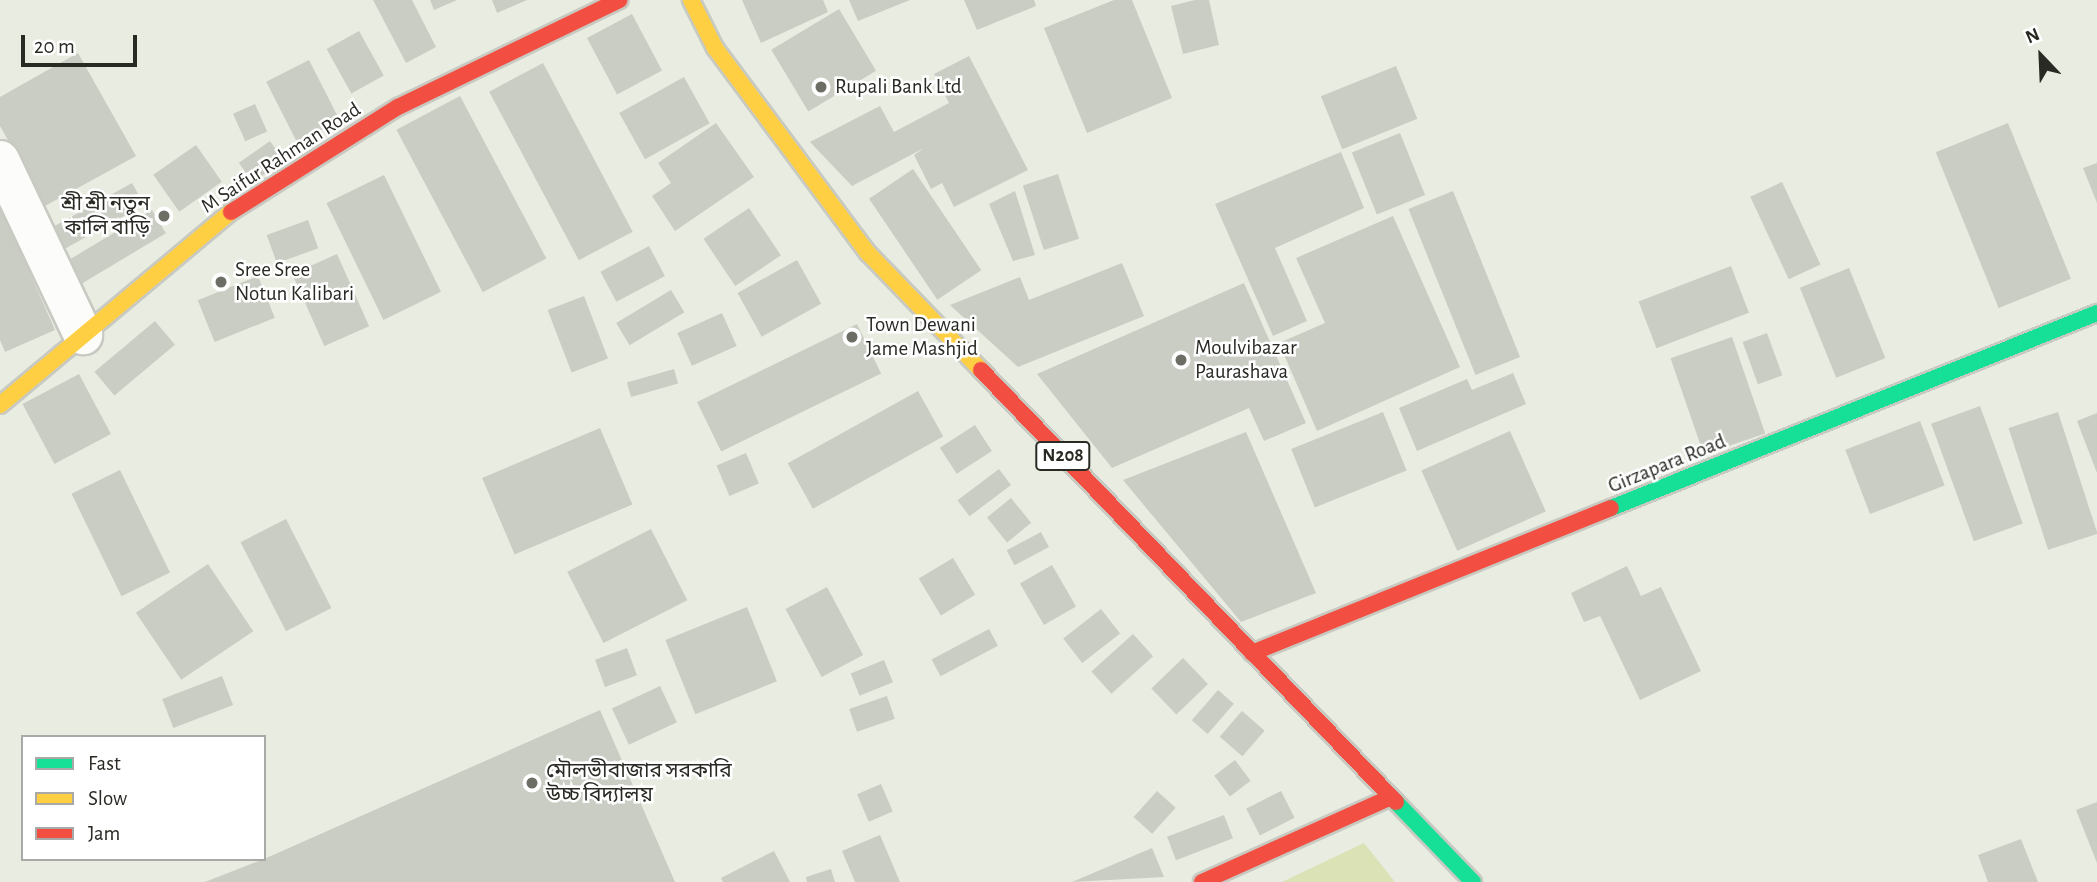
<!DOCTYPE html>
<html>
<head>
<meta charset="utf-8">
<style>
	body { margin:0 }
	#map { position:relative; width:2097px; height:882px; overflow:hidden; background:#e9ece1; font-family:"Alegreya Sans","Noto Sans Bengali",sans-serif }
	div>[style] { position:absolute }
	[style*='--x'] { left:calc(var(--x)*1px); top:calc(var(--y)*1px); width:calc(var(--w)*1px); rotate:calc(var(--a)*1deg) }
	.green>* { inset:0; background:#dae2b6 }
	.building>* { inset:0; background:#cacdc4; transform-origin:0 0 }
	.roads { filter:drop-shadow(2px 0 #c8cac2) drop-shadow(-2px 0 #c8cac2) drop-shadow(0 2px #c8cac2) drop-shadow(0 -2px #c8cac2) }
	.street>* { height:38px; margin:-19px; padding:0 19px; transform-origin:19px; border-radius:19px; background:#fcfcfa }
	.fast>* { height:16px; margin:-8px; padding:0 8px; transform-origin:8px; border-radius:8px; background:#16e098 }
	.slow>* { height:16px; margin:-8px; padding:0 8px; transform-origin:8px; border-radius:8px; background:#ffcf43 }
	.jam>* { height:16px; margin:-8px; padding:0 8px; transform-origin:8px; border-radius:8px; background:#f24e42 }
	.dots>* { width:19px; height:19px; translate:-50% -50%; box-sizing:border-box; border:4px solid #fff; border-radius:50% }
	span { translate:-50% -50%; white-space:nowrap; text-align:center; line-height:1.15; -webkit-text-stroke:5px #fff; paint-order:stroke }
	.shield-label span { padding:2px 5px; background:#fff; border:2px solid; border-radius:5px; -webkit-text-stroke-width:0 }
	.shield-label { font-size:19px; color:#282a23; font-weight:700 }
	.poi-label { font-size:21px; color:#282a23 }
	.left { translate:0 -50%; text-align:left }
	.right { translate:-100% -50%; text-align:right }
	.street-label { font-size:21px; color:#282a23 }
	.legend { position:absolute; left:21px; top:735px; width:245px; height:126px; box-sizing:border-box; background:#fff; border:2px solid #a9aaa7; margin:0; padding:9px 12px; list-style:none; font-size:21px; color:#282a23 }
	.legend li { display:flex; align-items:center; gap:14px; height:35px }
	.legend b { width:35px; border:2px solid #a9aaa7 }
	.north { position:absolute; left:2006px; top:21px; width:70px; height:70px; -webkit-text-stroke:5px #fff; paint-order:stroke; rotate:337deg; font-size:19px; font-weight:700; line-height:28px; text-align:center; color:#282a23 }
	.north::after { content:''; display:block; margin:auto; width:24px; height:32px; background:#282a23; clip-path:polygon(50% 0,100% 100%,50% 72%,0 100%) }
	.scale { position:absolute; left:21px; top:35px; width:116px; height:32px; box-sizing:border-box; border:4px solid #282a23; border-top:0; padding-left:9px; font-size:21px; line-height:24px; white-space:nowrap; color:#282a23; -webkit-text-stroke:5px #fff; paint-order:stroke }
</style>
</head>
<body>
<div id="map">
	<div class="green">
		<div style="clip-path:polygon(1364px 843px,1395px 882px,1282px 882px)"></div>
	</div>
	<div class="building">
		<div style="clip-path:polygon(373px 0,412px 0,436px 47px,406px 63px)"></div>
		<div style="clip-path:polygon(430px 0,457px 0,434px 10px)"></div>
		<div style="clip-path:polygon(492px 0,527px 0,497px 13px)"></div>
		<div style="clip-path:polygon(742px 0,823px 0,828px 12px,761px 43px)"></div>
		<div style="clip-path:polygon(849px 0,910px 0,858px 21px)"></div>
		<div style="clip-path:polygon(964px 0,1034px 0,1036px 6px,977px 30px)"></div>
		<div style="clip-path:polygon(1114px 0,1132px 0,1172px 98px,1087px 133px,1044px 28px)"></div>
		<div style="clip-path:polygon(1195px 0,1209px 0,1219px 45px,1183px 54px,1171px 6px)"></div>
		<div style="left:839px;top:9px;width:72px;height:79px;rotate:59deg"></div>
		<div style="left:632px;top:14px;width:64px;height:51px;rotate:62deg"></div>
		<div style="left:359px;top:31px;width:51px;height:37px;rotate:61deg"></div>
		<div style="clip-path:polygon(78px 53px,136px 156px,45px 206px,0 126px,0 97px)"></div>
		<div style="clip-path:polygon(969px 56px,1028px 170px,954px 207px,942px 183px,931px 189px,914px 155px,924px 148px,852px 186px,810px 142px,880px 106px,894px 132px,949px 103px,934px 74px)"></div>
		<div style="left:309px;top:60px;width:68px;height:48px;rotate:63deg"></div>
		<div style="left:543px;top:63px;width:191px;height:61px;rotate:62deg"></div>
		<div style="left:1396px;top:66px;width:57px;height:81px;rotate:68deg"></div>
		<div style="left:684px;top:77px;width:53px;height:74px;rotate:61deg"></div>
		<div style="left:460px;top:96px;width:184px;height:72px;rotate:62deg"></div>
		<div style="left:255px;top:104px;width:30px;height:24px;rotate:66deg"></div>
		<div style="clip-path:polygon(716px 123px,754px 177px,675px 231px,652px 196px,671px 183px,658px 163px)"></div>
		<div style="left:2008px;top:123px;width:168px;height:78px;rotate:68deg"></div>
		<div style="left:1400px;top:133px;width:67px;height:52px;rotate:68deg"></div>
		<div style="left:270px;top:141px;width:24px;height:38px;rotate:55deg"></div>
		<div style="left:196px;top:145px;width:45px;height:52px;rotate:55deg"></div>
		<div style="clip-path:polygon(1341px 152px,1364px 208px,1275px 248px,1307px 321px,1273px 336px,1215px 204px)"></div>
		<div style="clip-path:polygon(2097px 163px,2097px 203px,2083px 168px)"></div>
		<div style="left:913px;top:169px;width:122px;height:53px;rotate:56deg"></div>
		<div style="left:1058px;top:174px;width:68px;height:37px;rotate:72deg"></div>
		<div style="left:384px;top:175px;width:130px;height:64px;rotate:64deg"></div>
		<div style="left:1782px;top:182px;width:91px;height:35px;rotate:65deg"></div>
		<div style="left:132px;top:183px;width:25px;height:90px;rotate:61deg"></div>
		<div style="clip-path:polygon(1015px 191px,1035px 255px,1013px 261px,989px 204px)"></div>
		<div style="left:1453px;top:191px;width:179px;height:48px;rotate:68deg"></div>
		<div style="clip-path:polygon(0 205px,55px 330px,5px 352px,0 340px)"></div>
		<div style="left:749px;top:208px;width:57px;height:55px;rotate:56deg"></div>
		<div style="left:152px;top:210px;width:27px;height:115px;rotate:59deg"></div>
		<div style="clip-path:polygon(1393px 216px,1460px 367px,1317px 431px,1279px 343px,1325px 323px,1296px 258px)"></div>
		<div style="left:308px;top:220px;width:30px;height:44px;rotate:70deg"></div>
		<div style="left:649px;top:246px;width:34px;height:55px;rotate:62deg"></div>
		<div style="left:337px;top:254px;width:79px;height:49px;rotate:66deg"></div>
		<div style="left:797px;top:260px;width:50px;height:68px;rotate:61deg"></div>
		<div style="clip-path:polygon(1122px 263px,1144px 316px,1018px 367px,950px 305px,1020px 277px,1029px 300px)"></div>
		<div style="left:1731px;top:266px;width:50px;height:99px;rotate:69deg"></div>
		<div style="left:1849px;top:268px;width:97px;height:53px;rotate:68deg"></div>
		<div style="left:258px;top:276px;width:45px;height:65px;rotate:68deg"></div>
		<div style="clip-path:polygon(1244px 283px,1306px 423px,1264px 441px,1249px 408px,1112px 468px,1037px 374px)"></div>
		<div style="left:671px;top:290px;width:26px;height:64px;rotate:59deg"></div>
		<div style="left:584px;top:296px;width:67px;height:39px;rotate:69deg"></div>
		<div style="left:722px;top:313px;width:36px;height:49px;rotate:66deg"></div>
		<div style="left:155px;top:321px;width:31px;height:79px;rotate:50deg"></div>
		<div style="left:857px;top:324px;width:55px;height:178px;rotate:64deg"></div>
		<div style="left:1767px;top:333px;width:45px;height:26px;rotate:70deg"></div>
		<div style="left:1732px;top:337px;width:102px;height:65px;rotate:71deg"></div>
		<div style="left:674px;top:369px;width:15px;height:49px;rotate:74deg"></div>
		<div style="clip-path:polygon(1513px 373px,1526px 404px,1417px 451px,1399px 408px,1467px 379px,1472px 390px)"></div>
		<div style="left:79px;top:374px;width:68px;height:64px;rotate:62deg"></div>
		<div style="left:918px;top:391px;width:52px;height:149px;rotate:61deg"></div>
		<div style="left:1980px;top:406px;width:125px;height:52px;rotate:70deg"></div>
		<div style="left:1383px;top:412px;width:63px;height:99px;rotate:68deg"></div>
		<div style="left:2058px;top:412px;width:128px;height:52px;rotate:72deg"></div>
		<div style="clip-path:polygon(2097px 413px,2097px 473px,2077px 421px)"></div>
		<div style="left:1920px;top:421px;width:69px;height:80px;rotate:69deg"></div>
		<div style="left:975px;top:425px;width:31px;height:42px;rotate:57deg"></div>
		<div style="left:600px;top:428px;width:83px;height:128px;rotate:67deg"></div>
		<div style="left:1510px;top:431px;width:88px;height:97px;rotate:66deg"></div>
		<div style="clip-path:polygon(1246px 432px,1316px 593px,1241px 622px,1123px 480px)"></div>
		<div style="left:746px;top:453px;width:33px;height:32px;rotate:67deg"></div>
		<div style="left:999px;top:469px;width:20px;height:52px;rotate:53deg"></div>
		<div style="left:120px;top:470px;width:114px;height:54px;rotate:64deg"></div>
		<div style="left:1011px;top:498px;width:32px;height:31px;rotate:51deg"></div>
		<div style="left:286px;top:519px;width:100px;height:51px;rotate:63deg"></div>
		<div style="left:651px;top:529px;width:80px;height:94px;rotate:63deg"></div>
		<div style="left:1041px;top:532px;width:17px;height:39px;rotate:62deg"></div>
		<div style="left:953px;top:558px;width:43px;height:40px;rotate:59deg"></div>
		<div style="left:208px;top:564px;width:81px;height:87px;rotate:56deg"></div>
		<div style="left:1052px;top:565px;width:48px;height:37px;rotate:60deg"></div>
		<div style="clip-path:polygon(1627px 566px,1641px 596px,1661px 587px,1701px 671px,1640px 700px,1600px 616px,1584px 622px,1571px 593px)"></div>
		<div style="left:827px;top:587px;width:77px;height:47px;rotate:62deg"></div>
		<div style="left:747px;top:607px;width:80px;height:88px;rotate:68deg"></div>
		<div style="left:1101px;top:609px;width:31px;height:48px;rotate:52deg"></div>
		<div style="left:989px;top:629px;width:19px;height:65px;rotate:62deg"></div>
		<div style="left:1133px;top:634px;width:30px;height:56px;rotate:48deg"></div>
		<div style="left:627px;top:648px;width:29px;height:34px;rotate:70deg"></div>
		<div style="left:1183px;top:658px;width:36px;height:44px;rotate:46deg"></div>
		<div style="left:884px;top:660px;width:24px;height:36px;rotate:68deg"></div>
		<div style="left:222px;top:676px;width:31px;height:64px;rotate:69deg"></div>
		<div style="left:660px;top:686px;width:40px;height:53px;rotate:65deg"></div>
		<div style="left:1218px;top:690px;width:21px;height:40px;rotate:41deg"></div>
		<div style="left:887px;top:696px;width:24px;height:40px;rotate:71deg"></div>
		<div style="clip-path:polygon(600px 710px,675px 882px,205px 882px,264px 859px)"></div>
		<div style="left:1242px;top:711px;width:30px;height:34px;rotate:41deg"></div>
		<div style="left:1235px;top:760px;width:26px;height:26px;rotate:53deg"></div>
		<div style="left:881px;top:784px;width:30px;height:26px;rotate:67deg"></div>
		<div style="left:1157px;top:791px;width:25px;height:35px;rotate:42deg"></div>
		<div style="left:1281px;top:791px;width:30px;height:39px;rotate:63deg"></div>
		<div style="clip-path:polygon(2097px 802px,2097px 863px,2076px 810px)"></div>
		<div style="left:1224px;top:815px;width:25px;height:61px;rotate:69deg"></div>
		<div style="clip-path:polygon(880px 835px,900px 882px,855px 882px,842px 851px)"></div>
		<div style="clip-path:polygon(2021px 839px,2038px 882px,1988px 882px,1978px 855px)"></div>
		<div style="clip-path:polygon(1152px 848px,1164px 877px,1072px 882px)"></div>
		<div style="clip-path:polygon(774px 851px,790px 882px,723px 882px,721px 878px)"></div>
		<div style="clip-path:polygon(831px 869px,835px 882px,807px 882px,806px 877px)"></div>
	</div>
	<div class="roads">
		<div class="street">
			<div style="--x:0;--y:160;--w:194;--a:64.6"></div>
		</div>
		<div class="fast">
			<div style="--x:1611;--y:508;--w:524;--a:-21.86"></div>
			<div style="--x:1396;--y:802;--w:111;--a:46.1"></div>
		</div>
		<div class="slow">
			<div style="--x:691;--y:0;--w:54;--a:63.4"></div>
			<div style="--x:715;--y:48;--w:256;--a:53.3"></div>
			<div style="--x:868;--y:253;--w:163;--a:46"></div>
			<div style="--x:0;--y:405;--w:301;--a:-39.9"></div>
		</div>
		<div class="jam">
			<div style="--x:231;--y:212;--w:197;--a:-32.2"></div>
			<div style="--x:398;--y:107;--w:246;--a:-25.8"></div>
			<div style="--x:981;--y:370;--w:599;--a:46.15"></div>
			<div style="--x:1252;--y:653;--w:387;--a:-22"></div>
			<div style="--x:1202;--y:882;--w:207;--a:-24.2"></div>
		</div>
	</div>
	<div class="dots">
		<div style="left:821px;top:87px;background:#6c6e66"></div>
		<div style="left:164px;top:216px;background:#6c6e66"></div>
		<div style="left:221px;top:282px;background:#6c6e66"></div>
		<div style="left:852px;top:337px;background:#6c6e66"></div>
		<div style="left:1181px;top:360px;background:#6c6e66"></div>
		<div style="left:532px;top:783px;background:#6c6e66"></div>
	</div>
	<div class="shield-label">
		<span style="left:1063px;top:456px">N208</span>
	</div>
	<div class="poi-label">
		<span class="left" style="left:835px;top:87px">Rupali Bank Ltd</span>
		<span class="right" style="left:150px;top:216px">শ্রী শ্রী নতুন<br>কালি বাড়ি</span>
		<span class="left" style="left:235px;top:282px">Sree Sree<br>Notun Kalibari</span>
		<span class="left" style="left:866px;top:337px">Town Dewani<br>Jame Mashjid</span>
		<span class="left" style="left:1195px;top:360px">Moulvibazar<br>Paurashava</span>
		<span class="left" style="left:546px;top:783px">মৌলভীবাজার সরকারি<br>উচ্চ বিদ্যালয়</span>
	</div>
	<div class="street-label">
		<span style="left:281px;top:158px;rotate:-33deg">M Saifur Rahman Road</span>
		<span style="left:1667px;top:464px;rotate:-22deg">Girzapara Road</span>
	</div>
	<ul class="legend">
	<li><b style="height:9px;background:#16e098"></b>Fast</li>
	<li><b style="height:9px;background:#ffcf43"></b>Slow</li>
	<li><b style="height:9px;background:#f24e42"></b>Jam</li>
	</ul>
	<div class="north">N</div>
	<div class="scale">20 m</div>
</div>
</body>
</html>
